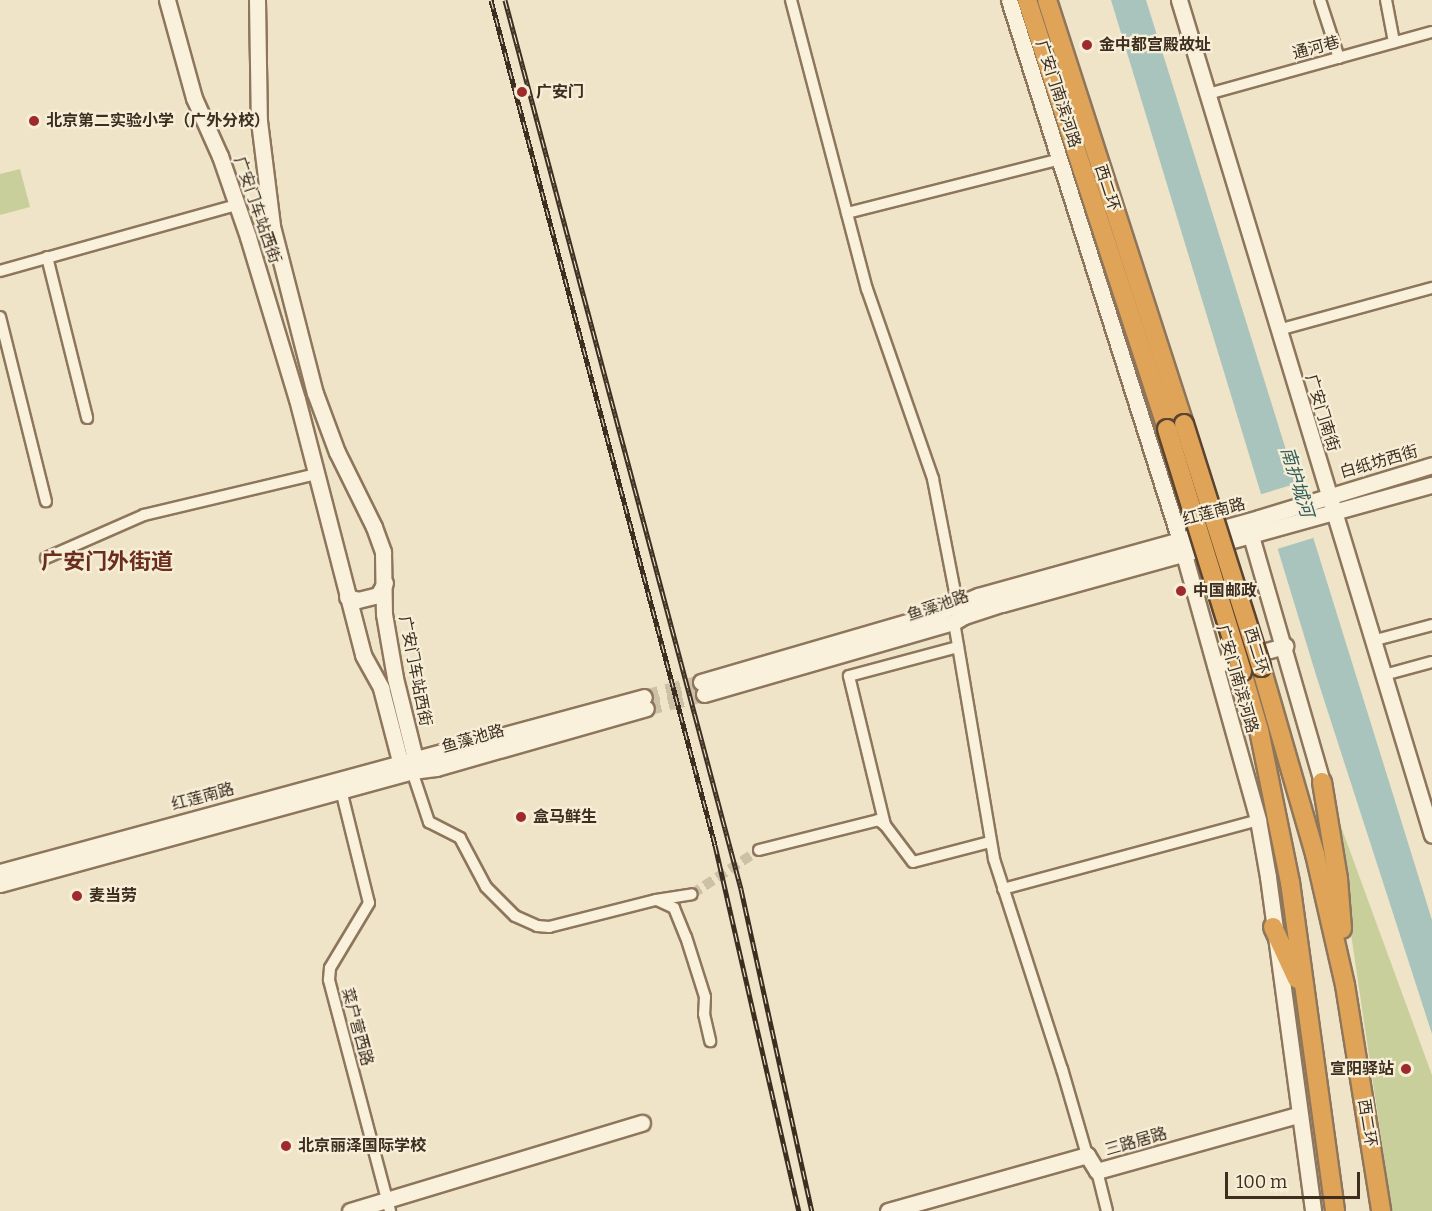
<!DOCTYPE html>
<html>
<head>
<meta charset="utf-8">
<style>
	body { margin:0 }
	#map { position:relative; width:1432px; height:1211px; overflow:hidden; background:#f0e4c8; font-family:Bitter,"Noto Sans SC",serif }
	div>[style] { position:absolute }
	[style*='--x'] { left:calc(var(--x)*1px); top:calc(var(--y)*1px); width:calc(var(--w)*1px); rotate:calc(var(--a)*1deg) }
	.green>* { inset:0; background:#c9cf9b }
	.water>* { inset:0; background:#a9c4bc }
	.pier>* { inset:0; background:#f0e4c8; transform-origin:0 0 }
	.street-tunnel>* { height:10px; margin-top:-5px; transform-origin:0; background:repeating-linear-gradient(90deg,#ccc0a6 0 10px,transparent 0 15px) }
	.secondary-tunnel>* { height:15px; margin-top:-7.5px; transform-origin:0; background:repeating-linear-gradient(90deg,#ccc0a6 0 15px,transparent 0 23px) }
	.roads { filter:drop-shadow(2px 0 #8d765c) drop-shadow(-2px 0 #8d765c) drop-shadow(0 2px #8d765c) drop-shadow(0 -2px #8d765c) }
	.street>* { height:10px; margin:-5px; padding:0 5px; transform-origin:5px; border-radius:5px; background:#faf1dc }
	.secondary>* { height:15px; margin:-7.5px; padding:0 7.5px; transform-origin:7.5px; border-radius:7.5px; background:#faf1dc }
	.highway>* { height:18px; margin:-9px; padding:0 9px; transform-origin:9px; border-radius:9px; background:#e0a458 }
	.rail>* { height:5px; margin-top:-2.5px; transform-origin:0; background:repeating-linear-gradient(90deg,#f7eed8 0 9px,#3d2e20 0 18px); box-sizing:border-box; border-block:2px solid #3d2e20 }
	.bridges { filter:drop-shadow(2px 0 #5b4430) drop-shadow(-2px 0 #5b4430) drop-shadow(0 2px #5b4430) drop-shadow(0 -2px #5b4430) }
	.highway-bridge>* { height:18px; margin:-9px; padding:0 9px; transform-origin:9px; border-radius:9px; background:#e0a458 }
	.dots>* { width:16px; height:16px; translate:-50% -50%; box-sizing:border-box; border:3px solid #f7eed8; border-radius:50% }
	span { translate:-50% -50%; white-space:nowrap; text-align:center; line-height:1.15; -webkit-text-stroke:4.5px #f7eed8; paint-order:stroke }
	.poi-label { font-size:16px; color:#3d2e20; font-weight:700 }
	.left { translate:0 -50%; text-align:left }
	.right { translate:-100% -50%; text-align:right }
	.street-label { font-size:16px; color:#3d2e20 }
	.water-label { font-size:18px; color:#2f5d5a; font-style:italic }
	.district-label { font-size:22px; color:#6b2e1e; font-weight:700 }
	.scale { position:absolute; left:1225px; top:1172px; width:135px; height:27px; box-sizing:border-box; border:3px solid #3d2e20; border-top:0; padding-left:8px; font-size:18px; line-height:21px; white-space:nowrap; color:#3d2e20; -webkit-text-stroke:4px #f7eed8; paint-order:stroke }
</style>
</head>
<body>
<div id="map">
	<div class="green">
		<div style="clip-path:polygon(20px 169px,30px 207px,0 215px,0 174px)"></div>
		<div style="clip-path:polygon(1331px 799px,1432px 1075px,1432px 1211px,1392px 1211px)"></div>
	</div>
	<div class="water">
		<div style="clip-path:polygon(1111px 0,1146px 0,1172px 83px,1432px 920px,1432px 1034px,1316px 675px)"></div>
	</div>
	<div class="pier">
		<div style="left:1298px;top:483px;width:57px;height:41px;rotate:73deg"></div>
	</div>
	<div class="street-tunnel">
		<div style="--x:692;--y:894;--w:80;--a:-33.3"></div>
	</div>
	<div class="secondary-tunnel">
		<div style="--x:644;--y:697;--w:59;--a:-14.7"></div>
		<div style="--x:646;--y:708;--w:60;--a:-13.6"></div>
	</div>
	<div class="roads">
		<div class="street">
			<div style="--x:791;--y:0;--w:299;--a:75.3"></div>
			<div style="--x:867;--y:289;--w:201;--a:70.8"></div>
			<div style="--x:933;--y:479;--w:126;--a:79"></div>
			<div style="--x:1320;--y:0;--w:61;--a:71.9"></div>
			<div style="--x:1386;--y:0;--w:43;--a:79.2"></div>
			<div style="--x:1208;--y:94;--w:232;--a:-15.5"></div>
			<div style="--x:847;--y:213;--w:220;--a:-14.2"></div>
			<div style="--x:47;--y:257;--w:166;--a:76"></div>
			<div style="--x:0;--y:271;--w:245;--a:-15.6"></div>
			<div style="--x:0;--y:317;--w:190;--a:76"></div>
			<div style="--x:1278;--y:330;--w:160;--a:-15.3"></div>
			<div style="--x:46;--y:558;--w:107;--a:-23.7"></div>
			<div style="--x:144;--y:515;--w:177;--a:-13.4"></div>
			<div style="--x:954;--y:622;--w:240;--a:80.4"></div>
			<div style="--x:994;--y:859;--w:221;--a:72.1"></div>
			<div style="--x:1062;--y:1069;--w:90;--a:73.8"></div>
			<div style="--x:1372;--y:641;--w:62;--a:-14.9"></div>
			<div style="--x:1384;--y:675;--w:50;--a:-15.2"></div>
			<div style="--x:412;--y:771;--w:54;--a:71.6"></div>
			<div style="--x:429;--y:822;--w:35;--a:27"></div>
			<div style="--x:460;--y:838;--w:55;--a:62"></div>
			<div style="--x:486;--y:887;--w:41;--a:45"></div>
			<div style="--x:515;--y:916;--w:24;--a:24"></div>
			<div style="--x:537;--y:926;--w:12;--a:5"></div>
			<div style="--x:549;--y:927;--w:110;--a:-14.2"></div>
			<div style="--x:656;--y:900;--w:36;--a:-9"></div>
			<div style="--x:341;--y:790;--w:116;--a:76.1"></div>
			<div style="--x:369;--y:903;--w:76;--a:121"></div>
			<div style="--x:330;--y:968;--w:12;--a:95"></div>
			<div style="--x:329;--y:980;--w:239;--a:75.2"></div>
			<div style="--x:885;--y:825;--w:153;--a:-103.6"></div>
			<div style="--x:849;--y:676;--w:113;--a:-14.9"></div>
			<div style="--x:759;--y:850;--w:123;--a:-14.1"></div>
			<div style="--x:878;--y:820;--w:9;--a:36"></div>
			<div style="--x:885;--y:825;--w:46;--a:52.9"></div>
			<div style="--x:913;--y:862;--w:80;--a:-14.6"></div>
			<div style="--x:1003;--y:889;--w:264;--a:-15.1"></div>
			<div style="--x:657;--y:900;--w:19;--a:25"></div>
			<div style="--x:674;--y:908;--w:31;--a:68"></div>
			<div style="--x:686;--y:937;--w:63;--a:72.4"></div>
			<div style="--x:705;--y:997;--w:17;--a:93"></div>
			<div style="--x:704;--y:1014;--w:28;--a:77"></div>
			<div style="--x:1097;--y:1171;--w:41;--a:76"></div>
		</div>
		<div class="secondary">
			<div style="--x:167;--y:0;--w:102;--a:74.6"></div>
			<div style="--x:194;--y:98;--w:64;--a:65.9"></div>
			<div style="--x:220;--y:156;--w:86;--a:70.9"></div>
			<div style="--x:248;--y:237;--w:169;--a:73.2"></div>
			<div style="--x:297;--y:399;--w:264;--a:75.5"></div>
			<div style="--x:363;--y:655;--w:38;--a:61"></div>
			<div style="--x:381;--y:688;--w:75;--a:75.4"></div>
			<div style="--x:400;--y:761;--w:16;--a:40"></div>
			<div style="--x:257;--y:0;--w:121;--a:89.1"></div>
			<div style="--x:259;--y:121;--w:106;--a:82.9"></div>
			<div style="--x:272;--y:226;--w:172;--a:75.6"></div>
			<div style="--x:315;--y:393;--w:63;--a:69.6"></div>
			<div style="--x:337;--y:452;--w:84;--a:63.7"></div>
			<div style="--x:374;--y:527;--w:27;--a:70"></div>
			<div style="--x:383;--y:552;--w:62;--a:89.1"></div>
			<div style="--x:384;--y:614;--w:65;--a:80.2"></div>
			<div style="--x:395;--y:678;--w:83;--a:76.1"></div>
			<div style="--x:415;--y:759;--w:12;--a:104"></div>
			<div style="--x:1009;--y:0;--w:566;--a:72.43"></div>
			<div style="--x:1180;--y:540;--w:291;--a:74.4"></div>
			<div style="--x:1258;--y:820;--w:58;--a:80"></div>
			<div style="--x:1268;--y:877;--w:337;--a:82.3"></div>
			<div style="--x:1179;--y:0;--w:872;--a:73.14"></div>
			<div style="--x:1251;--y:536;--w:256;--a:73.9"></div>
			<div style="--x:347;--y:597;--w:11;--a:15"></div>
			<div style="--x:358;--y:600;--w:21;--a:-14"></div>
			<div style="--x:378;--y:595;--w:14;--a:-60"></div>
			<div style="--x:1215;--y:665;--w:73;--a:-15.2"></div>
			<div style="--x:701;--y:682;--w:240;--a:-16.2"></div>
			<div style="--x:931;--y:615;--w:51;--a:-22"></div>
			<div style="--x:978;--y:596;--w:292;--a:-15.5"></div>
			<div style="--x:1259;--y:518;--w:181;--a:-17"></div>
			<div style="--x:704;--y:694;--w:260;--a:-16.1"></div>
			<div style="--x:954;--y:622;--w:12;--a:-31"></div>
			<div style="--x:964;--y:616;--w:40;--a:-18"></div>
			<div style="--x:1002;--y:604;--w:446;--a:-15.5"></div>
			<div style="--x:0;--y:872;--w:667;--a:-15.2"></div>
			<div style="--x:0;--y:884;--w:427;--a:-15.3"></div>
			<div style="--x:412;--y:771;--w:24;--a:-7"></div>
			<div style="--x:436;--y:768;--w:218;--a:-15.9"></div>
			<div style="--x:350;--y:1211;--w:305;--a:-16.8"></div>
			<div style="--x:888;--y:1211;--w:207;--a:-15.7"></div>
			<div style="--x:1087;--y:1155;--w:19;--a:58"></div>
			<div style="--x:1097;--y:1171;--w:209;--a:-15.6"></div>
		</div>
		<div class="highway">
			<div style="--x:1027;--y:0;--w:451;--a:71.9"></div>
			<div style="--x:1047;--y:0;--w:446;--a:72.1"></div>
			<div style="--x:1261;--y:667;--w:195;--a:73.9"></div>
			<div style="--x:1315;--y:854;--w:134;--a:77.1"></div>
			<div style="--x:1345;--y:985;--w:229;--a:80.9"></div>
			<div style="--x:1242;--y:672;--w:60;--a:73.7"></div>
			<div style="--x:1259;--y:730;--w:155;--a:78.5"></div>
			<div style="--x:1290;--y:882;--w:332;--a:82.2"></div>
			<div style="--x:1322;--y:782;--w:98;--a:80.6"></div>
			<div style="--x:1338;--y:879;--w:50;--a:85.4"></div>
			<div style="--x:1273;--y:927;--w:57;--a:65.2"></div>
		</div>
	</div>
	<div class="rail">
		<div style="--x:491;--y:0;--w:874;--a:75.15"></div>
		<div style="--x:715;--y:845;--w:376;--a:77.1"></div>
		<div style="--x:505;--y:0;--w:920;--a:75.13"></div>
		<div style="--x:741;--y:889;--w:330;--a:77.6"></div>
	</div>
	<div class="bridges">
		<div class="highway-bridge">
			<div style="--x:1184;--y:424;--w:255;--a:72.4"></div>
			<div style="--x:1167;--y:429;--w:254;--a:72.8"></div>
		</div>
	</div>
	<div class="dots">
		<div style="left:1087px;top:45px;background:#9e2a2b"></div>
		<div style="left:522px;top:92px;background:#9e2a2b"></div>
		<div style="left:34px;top:121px;background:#9e2a2b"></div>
		<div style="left:1181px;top:591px;background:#9e2a2b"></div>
		<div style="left:521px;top:817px;background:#9e2a2b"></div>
		<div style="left:77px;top:896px;background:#9e2a2b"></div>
		<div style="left:1406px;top:1069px;background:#9e2a2b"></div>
		<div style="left:286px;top:1146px;background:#9e2a2b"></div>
	</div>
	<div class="poi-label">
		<span class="left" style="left:1099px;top:45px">金中都宫殿故址</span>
		<span class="left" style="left:536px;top:92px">广安门</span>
		<span class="left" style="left:46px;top:121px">北京第二实验小学（广外分校）</span>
		<span class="left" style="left:1193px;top:591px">中国邮政</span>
		<span class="left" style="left:533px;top:817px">盒马鲜生</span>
		<span class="left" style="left:89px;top:896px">麦当劳</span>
		<span class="right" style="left:1394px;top:1069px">宣阳驿站</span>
		<span class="left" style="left:298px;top:1146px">北京丽泽国际学校</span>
	</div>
	<div class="street-label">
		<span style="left:1316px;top:48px;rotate:-15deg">通河巷</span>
		<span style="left:1058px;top:94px;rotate:72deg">广安门南滨河路</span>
		<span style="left:1107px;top:188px;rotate:72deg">西二环</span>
		<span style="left:257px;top:210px;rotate:71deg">广安门车站西街</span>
		<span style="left:1322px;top:413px;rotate:73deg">广安门南街</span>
		<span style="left:1379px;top:462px;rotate:-16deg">白纸坊西街</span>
		<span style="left:1214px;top:512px;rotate:-15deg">红莲南路</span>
		<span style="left:938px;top:606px;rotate:-19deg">鱼藻池路</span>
		<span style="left:1256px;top:651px;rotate:73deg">西二环</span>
		<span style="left:415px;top:671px;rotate:79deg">广安门车站西街</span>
		<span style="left:1237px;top:679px;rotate:74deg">广安门南滨河路</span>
		<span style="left:473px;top:739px;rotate:-16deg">鱼藻池路</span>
		<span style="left:203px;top:797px;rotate:-15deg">红莲南路</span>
		<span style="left:357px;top:1027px;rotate:75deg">菜户营西路</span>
		<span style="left:1367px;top:1123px;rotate:81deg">西二环</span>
		<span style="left:1136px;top:1142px;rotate:-16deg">三路居路</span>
	</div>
	<div class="water-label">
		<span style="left:1297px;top:482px;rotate:73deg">南护城河</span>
	</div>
	<div class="district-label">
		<span style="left:107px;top:562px">广安门外街道</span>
	</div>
	<div class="scale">100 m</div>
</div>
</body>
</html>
